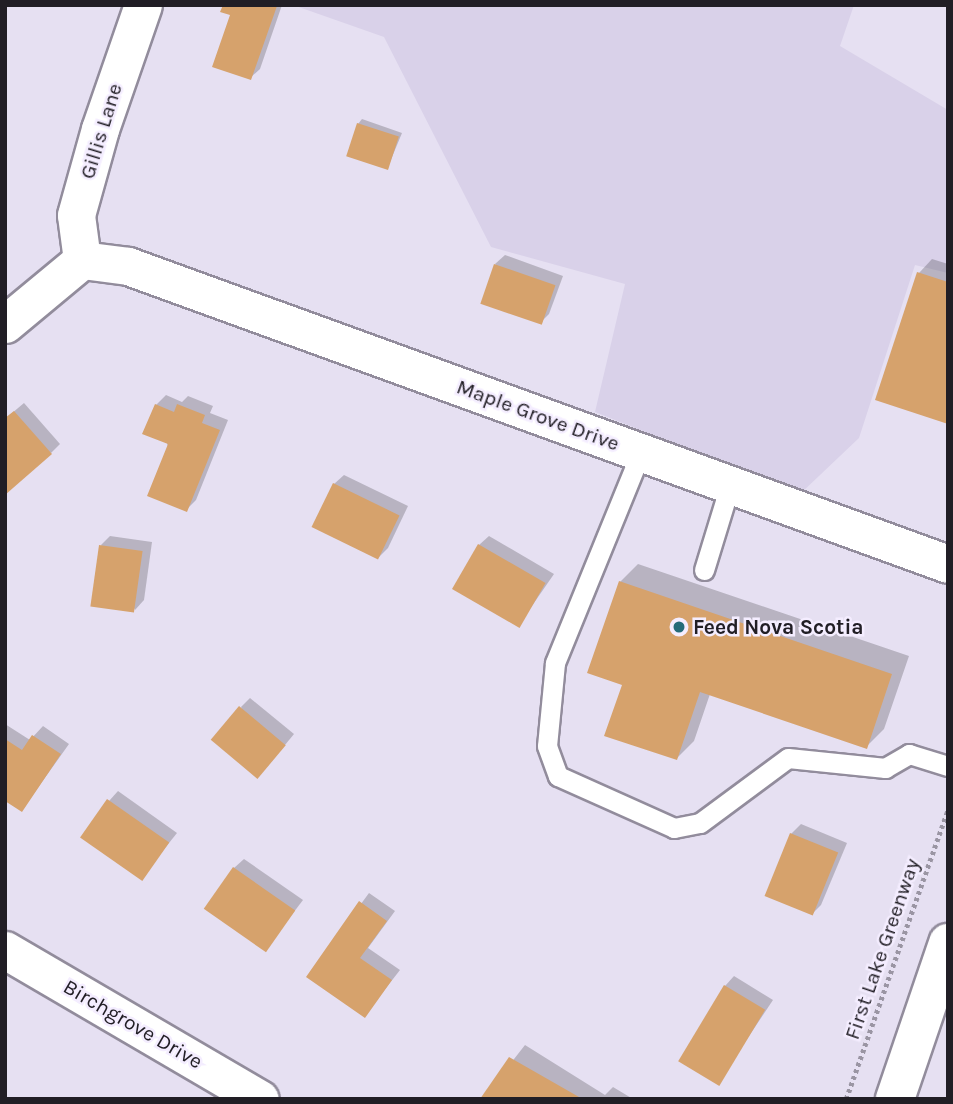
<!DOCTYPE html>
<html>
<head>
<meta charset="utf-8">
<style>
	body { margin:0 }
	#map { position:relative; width:953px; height:1104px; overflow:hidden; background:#e6e0f2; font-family:Karla,sans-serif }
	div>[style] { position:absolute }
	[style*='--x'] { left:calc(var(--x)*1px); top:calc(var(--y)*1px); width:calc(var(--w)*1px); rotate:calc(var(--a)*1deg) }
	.built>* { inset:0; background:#d9d1e9 }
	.shadow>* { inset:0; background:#0003 }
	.building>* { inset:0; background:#d6a26c; transform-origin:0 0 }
	.path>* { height:4.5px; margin-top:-2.25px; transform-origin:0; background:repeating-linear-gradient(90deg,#9a95a3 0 3.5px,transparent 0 7px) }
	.roads { filter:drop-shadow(2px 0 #928c9c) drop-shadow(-2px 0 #928c9c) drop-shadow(0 2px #928c9c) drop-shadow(0 -2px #928c9c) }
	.lane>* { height:19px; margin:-9.5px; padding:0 9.5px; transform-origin:9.5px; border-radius:9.5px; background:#fff }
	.street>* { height:37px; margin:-18.5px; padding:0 18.5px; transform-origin:18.5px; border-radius:18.5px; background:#fff }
	.secondary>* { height:38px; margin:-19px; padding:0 19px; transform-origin:19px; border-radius:19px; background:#fff }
	.dots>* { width:19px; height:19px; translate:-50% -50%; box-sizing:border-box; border:4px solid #f4edff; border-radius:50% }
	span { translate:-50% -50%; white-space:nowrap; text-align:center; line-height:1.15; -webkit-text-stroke:5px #f4edff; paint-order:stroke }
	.street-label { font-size:21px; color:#211e25 }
	.poi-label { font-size:21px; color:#211e25; font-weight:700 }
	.left { translate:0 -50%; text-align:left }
	.frame { position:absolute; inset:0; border:7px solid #211e25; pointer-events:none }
</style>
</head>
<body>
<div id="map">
	<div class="built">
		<div style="clip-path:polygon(293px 5px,854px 5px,840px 46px,948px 110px,948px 273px,915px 265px,859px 438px,800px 494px,595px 412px,625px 284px,491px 247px,384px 37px)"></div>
	</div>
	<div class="shadow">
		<div style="clip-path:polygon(225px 5px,282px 5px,260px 69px,250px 78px,232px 14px)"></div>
		<div style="clip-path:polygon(362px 119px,402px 133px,387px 169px,358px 124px)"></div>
		<div style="clip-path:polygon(505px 255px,563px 276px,549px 314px,540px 323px,495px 264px)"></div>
		<div style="clip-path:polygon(932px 259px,948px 264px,948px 422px,919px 273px)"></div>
		<div style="clip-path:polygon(166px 395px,182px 402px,188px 396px,213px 406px,210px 413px,228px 420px,196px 500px,186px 510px,156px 405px)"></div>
		<div style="clip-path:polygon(24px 403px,60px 444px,51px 453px,5px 419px)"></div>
		<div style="clip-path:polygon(344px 475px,408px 506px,388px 548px,379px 557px,334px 484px)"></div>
		<div style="clip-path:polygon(110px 536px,152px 542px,144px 600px,135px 610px,101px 545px)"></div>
		<div style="clip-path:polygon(489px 536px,554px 574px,518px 626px,479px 545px)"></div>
		<div style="clip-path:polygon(638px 564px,909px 656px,884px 729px,866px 747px,710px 694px,694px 741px,677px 758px,624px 684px,620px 582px)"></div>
		<div style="clip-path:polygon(250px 698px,294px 734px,267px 767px,241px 707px)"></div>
		<div style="clip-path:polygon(5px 724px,30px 740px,43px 726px,69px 744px,22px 810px,5px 798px)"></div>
		<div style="clip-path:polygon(118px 791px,177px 833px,141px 878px,109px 801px)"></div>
		<div style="clip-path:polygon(801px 824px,847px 843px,821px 905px,812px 914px,791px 834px)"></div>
		<div style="clip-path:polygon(244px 859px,303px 900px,265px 950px,234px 868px)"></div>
		<div style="clip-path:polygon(369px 893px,395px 911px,368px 948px,400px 970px,365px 1015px,308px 976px)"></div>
		<div style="clip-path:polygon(734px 976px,773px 1000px,717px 1084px,725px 986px)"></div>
		<div style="clip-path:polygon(525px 1045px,605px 1095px,613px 1087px,633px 1099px,483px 1099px)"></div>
	</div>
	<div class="building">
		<div style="clip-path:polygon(223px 5px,277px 6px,251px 80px,212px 67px,230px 15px,220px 12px)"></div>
		<div style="left:357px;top:123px;width:44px;height:35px;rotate:18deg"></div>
		<div style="left:494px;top:264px;width:65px;height:42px;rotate:19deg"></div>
		<div style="clip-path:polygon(917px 272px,948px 282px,948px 424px,875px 400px)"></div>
		<div style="clip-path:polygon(155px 404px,174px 412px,177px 404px,205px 415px,202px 423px,220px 430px,187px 512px,147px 496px,168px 444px,142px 434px)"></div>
		<div style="clip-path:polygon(14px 411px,52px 454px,5px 495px,5px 418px)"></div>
		<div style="left:333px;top:483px;width:74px;height:49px;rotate:26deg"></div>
		<div style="left:478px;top:544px;width:78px;height:52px;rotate:30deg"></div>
		<div style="left:99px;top:545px;width:44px;height:62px;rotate:8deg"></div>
		<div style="clip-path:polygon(619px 581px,892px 674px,867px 749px,700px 692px,677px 760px,604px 736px,622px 685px,587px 673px)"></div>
		<div style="left:239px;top:706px;width:61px;height:44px;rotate:40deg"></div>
		<div style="clip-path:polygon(32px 735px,61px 754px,22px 812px,5px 801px,5px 739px,22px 750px)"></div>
		<div style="left:107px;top:799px;width:76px;height:47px;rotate:35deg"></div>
		<div style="left:790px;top:833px;width:52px;height:68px;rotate:22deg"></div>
		<div style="left:233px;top:867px;width:76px;height:51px;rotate:35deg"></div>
		<div style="clip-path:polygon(359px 901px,387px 921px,360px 958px,392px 980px,365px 1018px,306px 977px)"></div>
		<div style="left:724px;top:985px;width:48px;height:89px;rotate:31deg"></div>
		<div style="clip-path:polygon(509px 1057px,579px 1097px,480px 1099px)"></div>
	</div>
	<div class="path">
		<div style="--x:846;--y:1099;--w:307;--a:-70.6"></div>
	</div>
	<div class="roads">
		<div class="lane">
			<div style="--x:641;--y:452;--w:228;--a:112.2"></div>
			<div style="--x:555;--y:663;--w:83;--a:95.5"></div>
			<div style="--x:547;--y:746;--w:32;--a:70"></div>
			<div style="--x:558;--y:776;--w:127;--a:24.1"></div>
			<div style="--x:674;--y:828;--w:26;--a:-11"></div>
			<div style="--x:700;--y:823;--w:109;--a:-36.5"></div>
			<div style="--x:788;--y:758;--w:98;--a:5.9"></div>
			<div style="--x:885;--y:768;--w:28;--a:-30"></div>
			<div style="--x:909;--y:754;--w:41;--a:17.1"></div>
			<div style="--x:704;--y:570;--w:89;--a:-73"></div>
		</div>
		<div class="street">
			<div style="--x:82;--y:260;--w:45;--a:-97.6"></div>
			<div style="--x:76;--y:215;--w:89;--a:-74.4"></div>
			<div style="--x:100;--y:129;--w:131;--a:-70.9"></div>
			<div style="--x:5;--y:324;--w:100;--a:-39.7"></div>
			<div style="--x:82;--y:260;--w:46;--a:7.4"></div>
			<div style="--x:128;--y:266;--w:872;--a:19.97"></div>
			<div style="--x:5;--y:950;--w:295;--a:30.3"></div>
		</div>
		<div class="secondary">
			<div style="--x:895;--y:1099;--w:165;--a:-71.2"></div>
		</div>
	</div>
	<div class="dots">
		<div style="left:679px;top:627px;background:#246b79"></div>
	</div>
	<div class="street-label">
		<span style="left:101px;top:131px;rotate:-73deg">Gillis Lane</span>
		<span style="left:538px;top:415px;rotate:20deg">Maple Grove Drive</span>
		<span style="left:882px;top:949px;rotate:-71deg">First Lake Greenway</span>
		<span style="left:133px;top:1024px;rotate:30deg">Birchgrove Drive</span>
	</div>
	<div class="poi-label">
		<span class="left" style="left:693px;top:627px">Feed Nova Scotia</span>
	</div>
	<div class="frame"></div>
</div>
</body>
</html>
